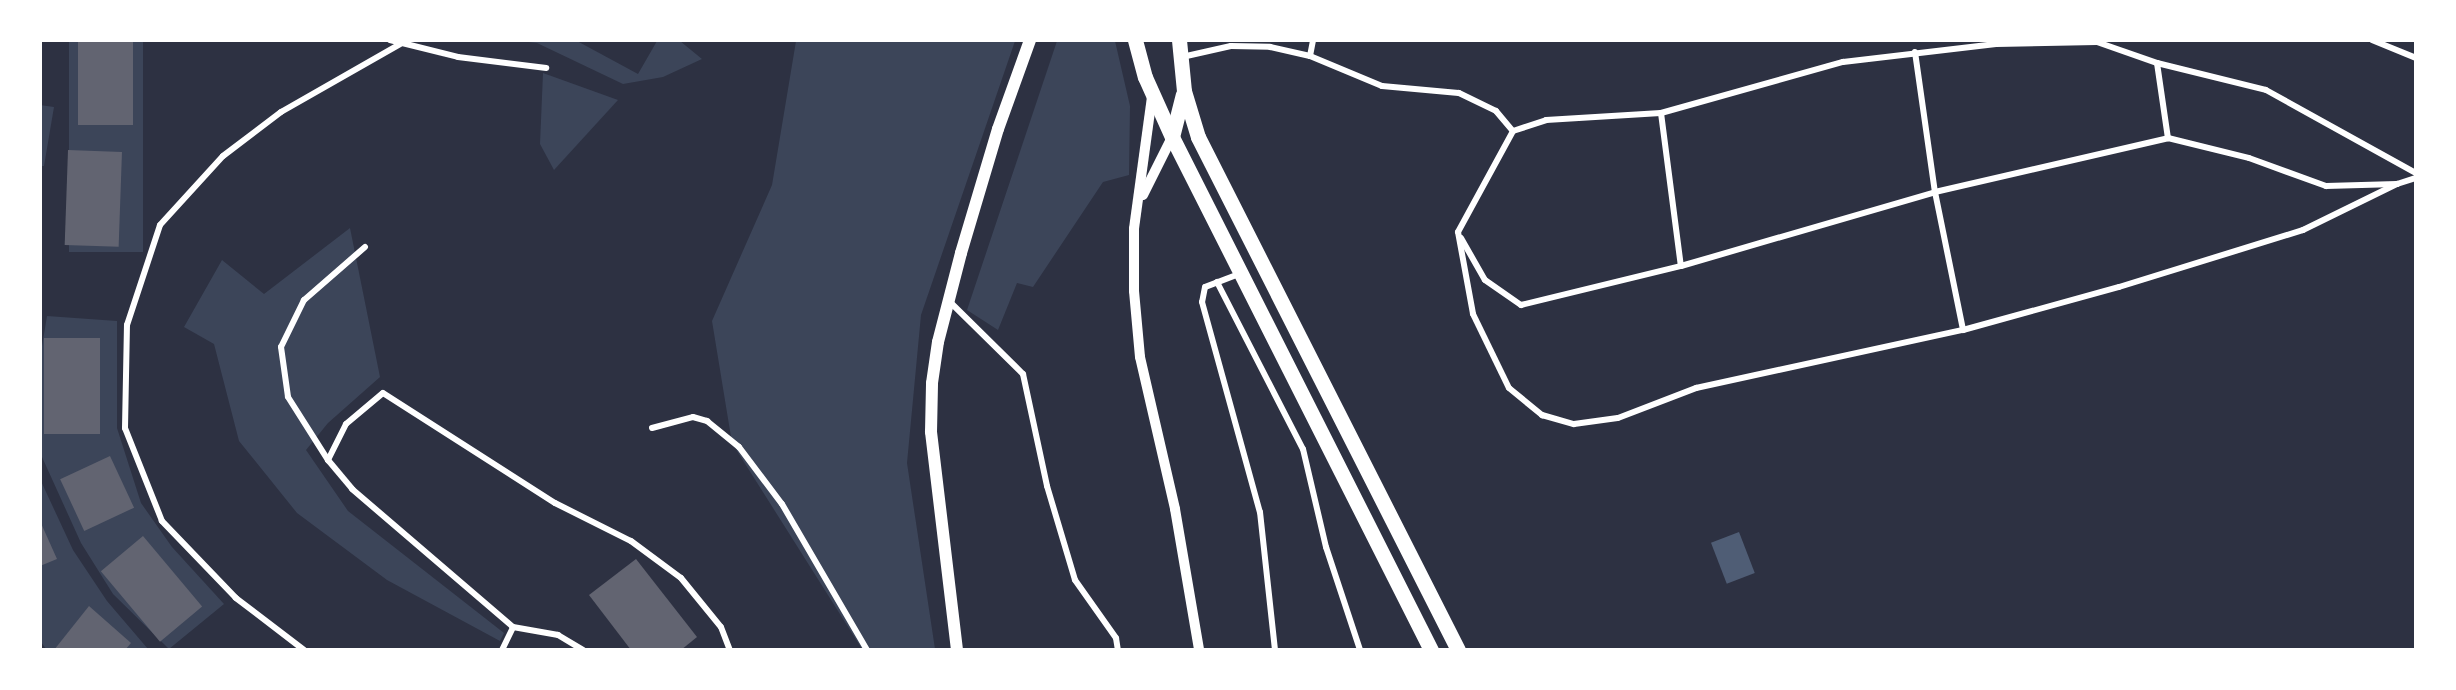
<!DOCTYPE html>
<html>
<head>
<meta charset="utf-8">
<style>
	body { margin:0 }
	#map { position:relative; width:2456px; height:690px; overflow:hidden; background:#2d3142; font-family:"Fira Sans",sans-serif }
	div>[style] { position:absolute }
	[style*='--x'] { left:calc(var(--x)*1px); top:calc(var(--y)*1px); width:calc(var(--w)*1px); rotate:calc(var(--a)*1deg) }
	.green>* { inset:0; background:#3c4559; transform-origin:0 0 }
	.water>* { inset:0; background:#4f5d75; transform-origin:0 0 }
	.building>* { inset:0; background:#626471; transform-origin:0 0 }
	.minor>* { height:6px; margin:-3px; padding:0 3px; transform-origin:3px; border-radius:3px; background:#fff }
	.tertiary>* { height:10px; margin:-5px; padding:0 5px; transform-origin:5px; border-radius:5px; background:#fff }
	.secondary>* { height:12px; margin:-6px; padding:0 6px; transform-origin:6px; border-radius:6px; background:#fff }
	.primary>* { height:15px; margin:-7.5px; padding:0 7.5px; transform-origin:7.5px; border-radius:7.5px; background:#fff }
	span { translate:-50% -50%; white-space:nowrap; text-align:center; line-height:1.15; -webkit-text-stroke:6px #fff; paint-order:stroke }
	.frame { position:absolute; inset:0; border:42px solid #fff; pointer-events:none }
</style>
</head>
<body>
<div id="map">
	<div class="green">
		<div style="left:69px;top:41px;width:74px;height:211px"></div>
		<div style="clip-path:polygon(520px 41px,577px 41px,638px 74px,657px 41px,680px 41px,702px 59px,663px 77px,623px 84px,537px 43px)"></div>
		<div style="clip-path:polygon(796px 41px,1015px 41px,921px 315px,907px 463px,935px 649px,862px 649px,732px 443px,712px 321px,772px 185px)"></div>
		<div style="clip-path:polygon(1057px 41px,1115px 41px,1130px 106px,1129px 175px,1103px 182px,1033px 287px,1017px 283px,998px 330px,967px 310px)"></div>
		<div style="clip-path:polygon(543px 73px,618px 100px,554px 170px,540px 144px)"></div>
		<div style="clip-path:polygon(40px 105px,54px 107px,44px 166px,41px 166px)"></div>
		<div style="clip-path:polygon(350px 228px,380px 377px,328px 423px,306px 450px,348px 511px,504px 633px,500px 641px,387px 580px,297px 513px,239px 441px,214px 344px,184px 327px,222px 260px,264px 294px)"></div>
		<div style="clip-path:polygon(47px 316px,117px 321px,117px 428px,141px 503px,172px 547px,224px 604px,169px 649px,113px 594px,81px 543px,42px 457px,40px 358px)"></div>
		<div style="clip-path:polygon(40px 479px,73px 550px,107px 601px,148px 649px,46px 649px,41px 642px)"></div>
	</div>
	<div class="water">
		<div style="left:1739px;top:532px;width:44px;height:30px;rotate:69deg"></div>
	</div>
	<div class="building">
		<div style="left:78px;top:40px;width:55px;height:85px"></div>
		<div style="left:68px;top:150px;width:54px;height:95px;rotate:2deg"></div>
		<div style="left:44px;top:338px;width:56px;height:96px"></div>
		<div style="left:110px;top:456px;width:57px;height:55px;rotate:65deg"></div>
		<div style="clip-path:polygon(40px 521px,57px 559px,40px 566px)"></div>
		<div style="left:143px;top:536px;width:92px;height:55px;rotate:50deg"></div>
		<div style="clip-path:polygon(636px 559px,697px 637px,681px 650px,631px 650px,589px 595px)"></div>
		<div style="clip-path:polygon(89px 606px,131px 643px,125px 650px,54px 650px)"></div>
	</div>
	<div class="minor">
		<div style="--x:390;--y:40;--w:70;--a:14"></div>
		<div style="--x:458;--y:57;--w:89;--a:7.1"></div>
		<div style="--x:2372;--y:40;--w:48;--a:22.2"></div>
		<div style="--x:1915;--y:52;--w:141;--a:81.9"></div>
		<div style="--x:1935;--y:192;--w:141;--a:78.5"></div>
		<div style="--x:1310;--y:56;--w:16;--a:-79"></div>
		<div style="--x:1182;--y:57;--w:50;--a:-12.7"></div>
		<div style="--x:1231;--y:46;--w:39;--a:1"></div>
		<div style="--x:1270;--y:47;--w:41;--a:12.7"></div>
		<div style="--x:1310;--y:56;--w:78;--a:22.6"></div>
		<div style="--x:1382;--y:86;--w:77;--a:5.2"></div>
		<div style="--x:1459;--y:93;--w:41;--a:25.9"></div>
		<div style="--x:1496;--y:111;--w:26;--a:50"></div>
		<div style="--x:2157;--y:63;--w:76;--a:81.7"></div>
		<div style="--x:1661;--y:113;--w:154;--a:82.6"></div>
		<div style="--x:1513;--y:131;--w:35;--a:-18"></div>
		<div style="--x:1546;--y:120;--w:115;--a:-3.5"></div>
		<div style="--x:1661;--y:113;--w:189;--a:-15.7"></div>
		<div style="--x:1843;--y:62;--w:154;--a:-6.7"></div>
		<div style="--x:1996;--y:44;--w:101;--a:-1.1"></div>
		<div style="--x:2097;--y:42;--w:64;--a:19.3"></div>
		<div style="--x:2157;--y:63;--w:112;--a:13.9"></div>
		<div style="--x:2266;--y:90;--w:171;--a:29"></div>
		<div style="--x:1458;--y:232;--w:83;--a:79.6"></div>
		<div style="--x:1473;--y:314;--w:82;--a:64.1"></div>
		<div style="--x:1509;--y:388;--w:43;--a:39.3"></div>
		<div style="--x:1542;--y:415;--w:33;--a:16"></div>
		<div style="--x:1574;--y:424;--w:44;--a:-7.8"></div>
		<div style="--x:1618;--y:418;--w:84;--a:-21"></div>
		<div style="--x:1696;--y:388;--w:273;--a:-12.3"></div>
		<div style="--x:1963;--y:330;--w:162;--a:-15.4"></div>
		<div style="--x:2119;--y:287;--w:193;--a:-17.2"></div>
		<div style="--x:2303;--y:230;--w:105;--a:-26.1"></div>
		<div style="--x:1458;--y:232;--w:115;--a:-61.4"></div>
		<div style="--x:1461;--y:238;--w:48;--a:60.3"></div>
		<div style="--x:1485;--y:280;--w:44;--a:34.8"></div>
		<div style="--x:1521;--y:305;--w:165;--a:-13.7"></div>
		<div style="--x:1681;--y:266;--w:265;--a:-16.2"></div>
		<div style="--x:1935;--y:192;--w:239;--a:-13"></div>
		<div style="--x:2168;--y:138;--w:83;--a:13.9"></div>
		<div style="--x:2249;--y:158;--w:82;--a:20"></div>
		<div style="--x:2326;--y:186;--w:71;--a:-1.6"></div>
		<div style="--x:2397;--y:184;--w:20;--a:-18"></div>
		<div style="--x:365;--y:247;--w:81;--a:139"></div>
		<div style="--x:304;--y:300;--w:52;--a:116.1"></div>
		<div style="--x:281;--y:347;--w:50;--a:82"></div>
		<div style="--x:288;--y:397;--w:75;--a:57.6"></div>
		<div style="--x:328;--y:460;--w:38;--a:50"></div>
		<div style="--x:352;--y:489;--w:212;--a:40.6"></div>
		<div style="--x:1239;--y:274;--w:36;--a:159"></div>
		<div style="--x:1205;--y:287;--w:15;--a:101"></div>
		<div style="--x:1202;--y:302;--w:218;--a:74.6"></div>
		<div style="--x:1260;--y:512;--w:139;--a:83.8"></div>
		<div style="--x:1217;--y:282;--w:188;--a:62.8"></div>
		<div style="--x:1303;--y:449;--w:101;--a:76.8"></div>
		<div style="--x:1326;--y:547;--w:108;--a:71.7"></div>
		<div style="--x:949;--y:301;--w:104;--a:44.6"></div>
		<div style="--x:1023;--y:374;--w:115;--a:77.9"></div>
		<div style="--x:1047;--y:486;--w:98;--a:73.4"></div>
		<div style="--x:1075;--y:580;--w:71;--a:54.7"></div>
		<div style="--x:1116;--y:638;--w:12;--a:81"></div>
		<div style="--x:652;--y:428;--w:42;--a:-15"></div>
		<div style="--x:693;--y:417;--w:15;--a:16"></div>
		<div style="--x:707;--y:421;--w:41;--a:39.1"></div>
		<div style="--x:739;--y:447;--w:71;--a:53"></div>
		<div style="--x:782;--y:504;--w:169;--a:59.8"></div>
		<div style="--x:328;--y:460;--w:40;--a:-63.4"></div>
		<div style="--x:346;--y:424;--w:48;--a:-40"></div>
		<div style="--x:383;--y:393;--w:204;--a:32.6"></div>
		<div style="--x:555;--y:503;--w:85;--a:26.6"></div>
		<div style="--x:631;--y:541;--w:62;--a:36.5"></div>
		<div style="--x:681;--y:578;--w:63;--a:50.8"></div>
		<div style="--x:721;--y:627;--w:25;--a:69"></div>
		<div style="--x:513;--y:627;--w:46;--a:10.1"></div>
		<div style="--x:558;--y:635;--w:29;--a:31"></div>
		<div style="--x:304;--y:650;--w:86;--a:-142.6"></div>
		<div style="--x:236;--y:598;--w:107;--a:-133.9"></div>
		<div style="--x:162;--y:521;--w:100;--a:-111.7"></div>
		<div style="--x:125;--y:428;--w:103;--a:-88.9"></div>
		<div style="--x:127;--y:325;--w:105;--a:-71.7"></div>
		<div style="--x:160;--y:225;--w:93;--a:-47.6"></div>
		<div style="--x:223;--y:156;--w:73;--a:-37.2"></div>
		<div style="--x:281;--y:112;--w:137;--a:-29.7"></div>
		<div style="--x:502;--y:650;--w:25;--a:-64"></div>
	</div>
	<div class="tertiary">
		<div style="--x:1152;--y:97;--w:133;--a:97.8"></div>
		<div style="--x:1134;--y:229;--w:62;--a:90"></div>
		<div style="--x:1134;--y:291;--w:66;--a:84.8"></div>
		<div style="--x:1140;--y:357;--w:156;--a:77"></div>
		<div style="--x:1175;--y:509;--w:143;--a:80.3"></div>
		<div style="--x:1143;--y:195;--w:65;--a:-63.4"></div>
	</div>
	<div class="secondary">
		<div style="--x:957;--y:650;--w:220;--a:-96.8"></div>
		<div style="--x:931;--y:432;--w:49;--a:-88.8"></div>
		<div style="--x:932;--y:383;--w:41;--a:-81.7"></div>
		<div style="--x:938;--y:342;--w:92;--a:-75.5"></div>
		<div style="--x:961;--y:253;--w:129;--a:-73.4"></div>
		<div style="--x:998;--y:129;--w:95;--a:-70.2"></div>
	</div>
	<div class="primary">
		<div style="--x:1135;--y:40;--w:38;--a:75"></div>
		<div style="--x:1145;--y:77;--w:66;--a:65.8"></div>
		<div style="--x:1172;--y:137;--w:575;--a:63.21"></div>
		<div style="--x:1179;--y:40;--w:51;--a:84.4"></div>
		<div style="--x:1184;--y:91;--w:48;--a:73.1"></div>
		<div style="--x:1198;--y:137;--w:575;--a:63.12"></div>
		<div style="--x:1172;--y:137;--w:44;--a:-75.7"></div>
	</div>
	<div class="frame"></div>
</div>
</body>
</html>
